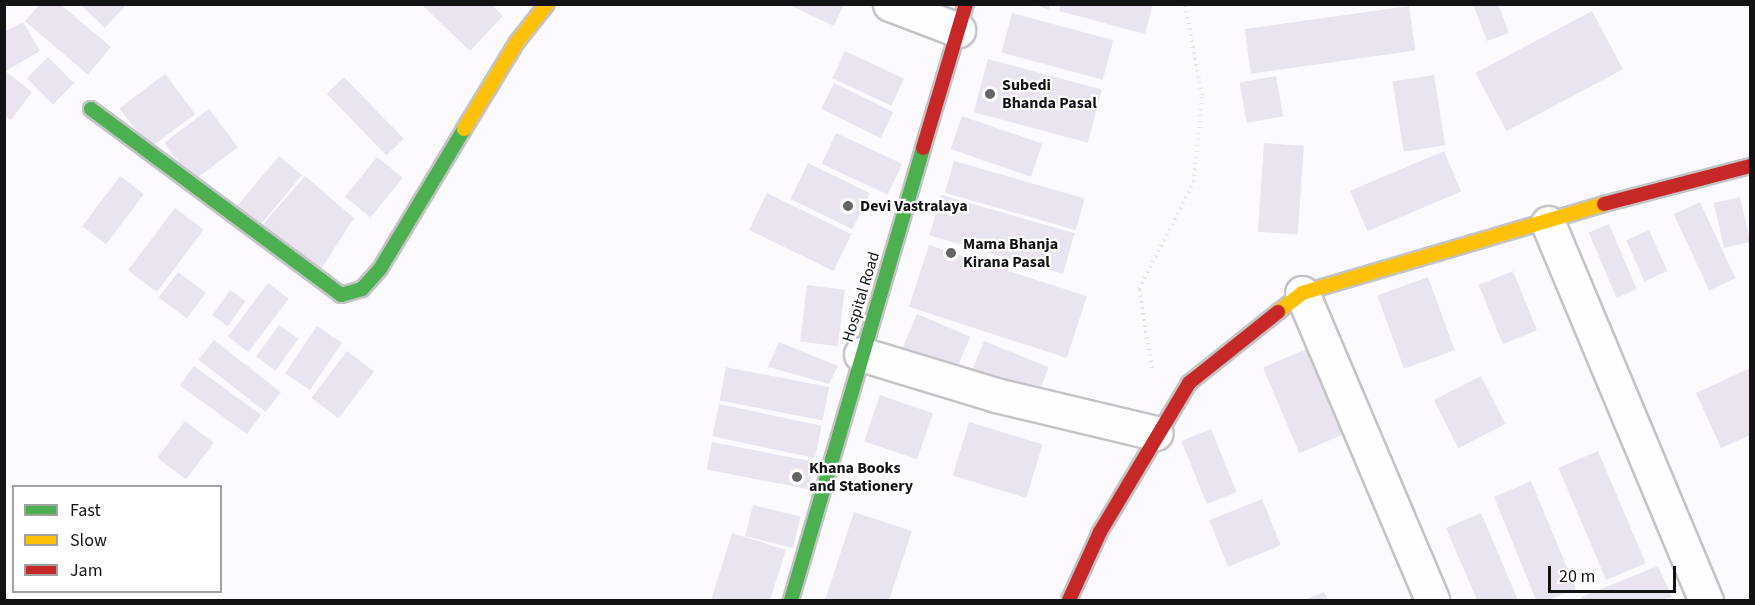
<!DOCTYPE html>
<html>
<head>
<meta charset="utf-8">
<style>
	body { margin:0 }
	#map { position:relative; width:1755px; height:605px; overflow:hidden; background:#fcfafe; font-family:"Source Sans 3",sans-serif }
	div>[style] { position:absolute }
	[style*='--x'] { left:calc(var(--x)*1px); top:calc(var(--y)*1px); width:calc(var(--w)*1px); rotate:calc(var(--a)*1deg) }
	.building>* { inset:0; background:#e9e4f0; transform-origin:0 0 }
	.path>* { height:4px; margin-top:-2px; transform-origin:0; background:repeating-linear-gradient(90deg,#e4e4e4 0 1.5px,transparent 0 6px) }
	.roads { filter:drop-shadow(2px 0 #c4c4c6) drop-shadow(-2px 0 #c4c4c6) drop-shadow(0 2px #c4c4c6) drop-shadow(0 -2px #c4c4c6) }
	.street>* { height:33px; margin:-16.5px; padding:0 16.5px; transform-origin:16.5px; border-radius:16.5px; background:#fffeff }
	.fast>* { height:14px; margin:-7px; padding:0 7px; transform-origin:7px; border-radius:7px; background:#4caf50 }
	.slow>* { height:14px; margin:-7px; padding:0 7px; transform-origin:7px; border-radius:7px; background:#ffc107 }
	.jam>* { height:14px; margin:-7px; padding:0 7px; transform-origin:7px; border-radius:7px; background:#c62828 }
	.dots>* { width:16px; height:16px; translate:-50% -50%; box-sizing:border-box; border:3px solid #fff; border-radius:50% }
	span { translate:-50% -50%; white-space:nowrap; text-align:center; line-height:1.15; -webkit-text-stroke:4.5px #fff; paint-order:stroke }
	.poi-label { font-size:16px; color:#131315; font-weight:700 }
	.left { translate:0 -50%; text-align:left }
	.street-label { font-size:16px; color:#131315 }
	.frame { position:absolute; inset:0; border:6px solid #131315; pointer-events:none }
	.legend { position:absolute; left:12px; top:485px; width:210px; height:108px; box-sizing:border-box; background:#fff; border:2px solid #a1a1a1; margin:0; padding:8px 10px; list-style:none; font-size:18px; color:#131315 }
	.legend li { display:flex; align-items:center; gap:12px; height:30px }
	.legend b { width:30px; border:2px solid #a1a1a1 }
	.scale { position:absolute; left:1548px; top:566px; width:128px; height:27px; box-sizing:border-box; border:3px solid #131315; border-top:0; padding-left:8px; font-size:18px; line-height:21px; white-space:nowrap; color:#131315; -webkit-text-stroke:4px #fff; paint-order:stroke }
</style>
</head>
<body>
<div id="map">
	<div class="building">
		<div style="clip-path:polygon(80px 4px,127px 4px,105px 28px)"></div>
		<div style="clip-path:polygon(421px 4px,491px 4px,503px 16px,470px 51px)"></div>
		<div style="clip-path:polygon(787px 4px,844px 4px,834px 26px)"></div>
		<div style="clip-path:polygon(1033px 4px,1050px 4px,1049px 10px)"></div>
		<div style="clip-path:polygon(1061px 4px,1153px 4px,1145px 34px,1059px 11px)"></div>
		<div style="clip-path:polygon(1473px 4px,1503px 4px,1499px 6px,1509px 33px,1487px 41px)"></div>
		<div style="clip-path:polygon(39px 5px,61px 5px,111px 47px,88px 75px,25px 21px)"></div>
		<div style="left:1409px;top:6px;width:45px;height:166px;rotate:82deg"></div>
		<div style="left:1592px;top:11px;width:66px;height:132px;rotate:62deg"></div>
		<div style="left:1012px;top:13px;width:105px;height:41px;rotate:15deg"></div>
		<div style="clip-path:polygon(23px 22px,40px 51px,6px 71px,4px 32px)"></div>
		<div style="left:845px;top:51px;width:65px;height:30px;rotate:25deg"></div>
		<div style="left:48px;top:57px;width:37px;height:30px;rotate:45deg"></div>
		<div style="left:988px;top:59px;width:118px;height:55px;rotate:15deg"></div>
		<div style="clip-path:polygon(4px 70px,32px 92px,11px 120px,4px 115px)"></div>
		<div style="left:165px;top:74px;width:50px;height:57px;rotate:53deg"></div>
		<div style="left:1434px;top:75px;width:71px;height:42px;rotate:81deg"></div>
		<div style="left:1276px;top:76px;width:41px;height:37px;rotate:80deg"></div>
		<div style="left:344px;top:77px;width:86px;height:24px;rotate:46deg"></div>
		<div style="left:834px;top:83px;width:66px;height:29px;rotate:26deg"></div>
		<div style="left:209px;top:109px;width:48px;height:56px;rotate:53deg"></div>
		<div style="left:962px;top:116px;width:85px;height:35px;rotate:19deg"></div>
		<div style="left:836px;top:133px;width:73px;height:34px;rotate:25deg"></div>
		<div style="left:1264px;top:143px;width:40px;height:89px;rotate:4deg"></div>
		<div style="left:1444px;top:151px;width:44px;height:102px;rotate:67deg"></div>
		<div style="left:279px;top:156px;width:30px;height:72px;rotate:40deg"></div>
		<div style="left:377px;top:157px;width:33px;height:51px;rotate:39deg"></div>
		<div style="left:954px;top:161px;width:136px;height:33px;rotate:16deg"></div>
		<div style="left:808px;top:163px;width:69px;height:40px;rotate:26deg"></div>
		<div style="left:120px;top:176px;width:30px;height:63px;rotate:37deg"></div>
		<div style="clip-path:polygon(305px 176px,354px 218px,320px 271px,257px 231px)"></div>
		<div style="left:767px;top:193px;width:94px;height:41px;rotate:26deg"></div>
		<div style="left:941px;top:195px;width:139px;height:42px;rotate:16deg"></div>
		<div style="left:1740px;top:197px;width:46px;height:27px;rotate:77deg"></div>
		<div style="left:1700px;top:202px;width:84px;height:29px;rotate:65deg"></div>
		<div style="left:175px;top:208px;width:36px;height:78px;rotate:37deg"></div>
		<div style="left:1609px;top:224px;width:71px;height:22px;rotate:67deg"></div>
		<div style="left:1649px;top:230px;width:45px;height:25px;rotate:66deg"></div>
		<div style="left:929px;top:245px;width:166px;height:65px;rotate:18deg"></div>
		<div style="left:1513px;top:271px;width:64px;height:37px;rotate:68deg"></div>
		<div style="left:178px;top:272px;width:35px;height:32px;rotate:37deg"></div>
		<div style="left:1428px;top:277px;width:78px;height:54px;rotate:70deg"></div>
		<div style="left:268px;top:283px;width:26px;height:67px;rotate:37deg"></div>
		<div style="left:807px;top:285px;width:38px;height:57px;rotate:7deg"></div>
		<div style="left:230px;top:290px;width:19px;height:31px;rotate:35deg"></div>
		<div style="left:917px;top:314px;width:58px;height:45px;rotate:23deg"></div>
		<div style="left:279px;top:325px;width:24px;height:39px;rotate:36deg"></div>
		<div style="left:317px;top:326px;width:30px;height:57px;rotate:34deg"></div>
		<div style="left:214px;top:340px;width:85px;height:25px;rotate:38deg"></div>
		<div style="left:984px;top:341px;width:70px;height:35px;rotate:22deg"></div>
		<div style="clip-path:polygon(779px 342px,838px 366px,829px 384px,768px 367px)"></div>
		<div style="left:1309px;top:348px;width:93px;height:50px;rotate:67deg"></div>
		<div style="left:347px;top:351px;width:34px;height:59px;rotate:37deg"></div>
		<div style="left:194px;top:366px;width:83px;height:24px;rotate:36deg"></div>
		<div style="left:726px;top:367px;width:105px;height:34px;rotate:11deg"></div>
		<div style="clip-path:polygon(1750px 368px,1750px 435px,1721px 448px,1696px 393px)"></div>
		<div style="left:1481px;top:376px;width:54px;height:53px;rotate:63deg"></div>
		<div style="left:880px;top:395px;width:56px;height:49px;rotate:19deg"></div>
		<div style="left:719px;top:404px;width:105px;height:33px;rotate:12deg"></div>
		<div style="left:185px;top:421px;width:36px;height:46px;rotate:37deg"></div>
		<div style="left:969px;top:422px;width:77px;height:56px;rotate:17deg"></div>
		<div style="left:1211px;top:429px;width:68px;height:32px;rotate:68deg"></div>
		<div style="left:712px;top:442px;width:104px;height:28px;rotate:11deg"></div>
		<div style="left:1598px;top:451px;width:122px;height:43px;rotate:67deg"></div>
		<div style="clip-path:polygon(1531px 481px,1576px 589px,1548px 600px,1536px 600px,1494px 497px)"></div>
		<div style="left:1262px;top:499px;width:50px;height:57px;rotate:68deg"></div>
		<div style="left:753px;top:505px;width:49px;height:32px;rotate:14deg"></div>
		<div style="clip-path:polygon(854px 512px,912px 531px,889px 600px,825px 600px)"></div>
		<div style="clip-path:polygon(1481px 513px,1518px 600px,1477px 600px,1446px 528px)"></div>
		<div style="clip-path:polygon(732px 533px,786px 550px,770px 600px,711px 600px)"></div>
		<div style="clip-path:polygon(1658px 566px,1672px 597px,1662px 600px,1582px 600px,1581px 597px)"></div>
		<div style="clip-path:polygon(1324px 592px,1328px 600px,1304px 600px)"></div>
	</div>
	<div class="path">
		<div style="--x:1152;--y:368;--w:80;--a:-99.3"></div>
		<div style="--x:1139;--y:289;--w:120;--a:-62.8"></div>
		<div style="--x:1194;--y:182;--w:87;--a:-84.7"></div>
		<div style="--x:1202;--y:95;--w:93;--a:-100.6"></div>
	</div>
	<div class="roads">
		<div class="street">
			<div style="--x:890;--y:4;--w:73;--a:20.9"></div>
			<div style="--x:1548;--y:223;--w:409;--a:67.3"></div>
			<div style="--x:1302;--y:293;--w:333;--a:67"></div>
			<div style="--x:861;--y:354;--w:141;--a:16.9"></div>
			<div style="--x:996;--y:395;--w:164;--a:13.4"></div>
		</div>
		<div class="fast">
			<div style="--x:91;--y:109;--w:312;--a:36.6"></div>
			<div style="--x:341;--y:295;--w:22;--a:-16"></div>
			<div style="--x:362;--y:289;--w:27;--a:-48"></div>
			<div style="--x:380;--y:269;--w:163;--a:-59"></div>
			<div style="--x:791;--y:600;--w:471;--a:-73.7"></div>
		</div>
		<div class="slow">
			<div style="--x:464;--y:129;--w:102;--a:-58.7"></div>
			<div style="--x:517;--y:42;--w:48;--a:-51.7"></div>
			<div style="--x:1278;--y:312;--w:31;--a:-38"></div>
			<div style="--x:1302;--y:293;--w:315;--a:-16.4"></div>
		</div>
		<div class="jam">
			<div style="--x:923;--y:148;--w:150;--a:-73.4"></div>
			<div style="--x:1604;--y:204;--w:151;--a:-14.6"></div>
			<div style="--x:1069;--y:600;--w:75;--a:-65.5"></div>
			<div style="--x:1100;--y:532;--w:174;--a:-59.1"></div>
			<div style="--x:1189;--y:383;--w:114;--a:-38.6"></div>
		</div>
	</div>
	<div class="dots">
		<div style="left:990px;top:94px;background:#656467"></div>
		<div style="left:848px;top:206px;background:#656467"></div>
		<div style="left:951px;top:253px;background:#656467"></div>
		<div style="left:797px;top:477px;background:#656467"></div>
	</div>
	<div class="poi-label">
		<span class="left" style="left:1002px;top:94px">Subedi<br>Bhanda Pasal</span>
		<span class="left" style="left:860px;top:206px">Devi Vastralaya</span>
		<span class="left" style="left:963px;top:253px">Mama Bhanja<br>Kirana Pasal</span>
		<span class="left" style="left:809px;top:477px">Khana Books<br>and Stationery</span>
	</div>
	<div class="street-label">
		<span style="left:861px;top:297px;rotate:-73deg">Hospital Road</span>
	</div>
	<div class="frame"></div>
	<ul class="legend">
	<li><b style="height:8px;background:#4caf50"></b>Fast</li>
	<li><b style="height:8px;background:#ffc107"></b>Slow</li>
	<li><b style="height:8px;background:#c62828"></b>Jam</li>
	</ul>
	<div class="scale">20 m</div>
</div>
</body>
</html>
